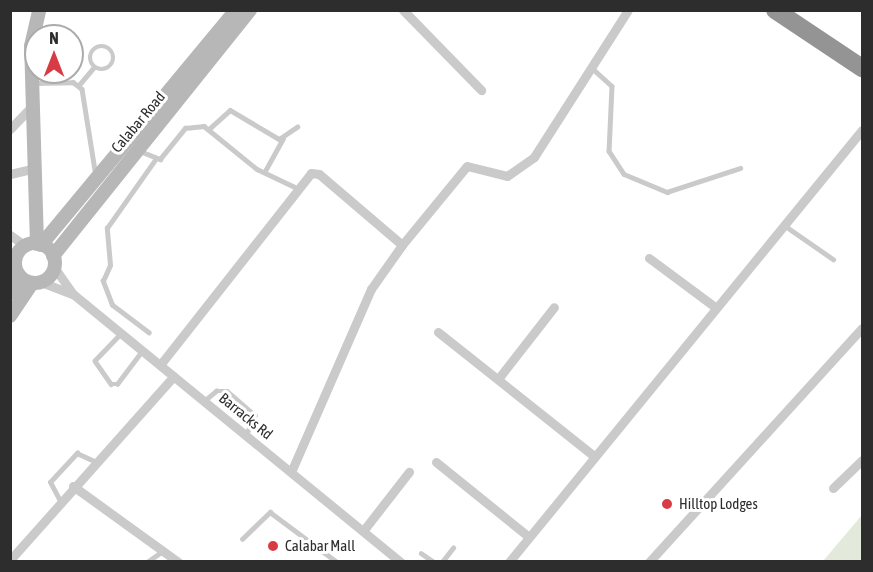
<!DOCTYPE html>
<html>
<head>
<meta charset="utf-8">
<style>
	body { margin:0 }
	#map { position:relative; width:873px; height:572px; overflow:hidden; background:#fff; font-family:"Asap Condensed",sans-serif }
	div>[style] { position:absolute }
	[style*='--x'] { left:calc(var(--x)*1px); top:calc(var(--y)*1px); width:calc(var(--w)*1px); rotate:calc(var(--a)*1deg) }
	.green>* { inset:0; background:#e3eadb }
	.lane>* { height:4.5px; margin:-2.25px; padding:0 2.25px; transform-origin:2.25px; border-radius:2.25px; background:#cacaca }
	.lane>.ring { margin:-2.25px; padding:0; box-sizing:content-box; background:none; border:4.5px solid #cacaca; border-radius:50% }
	.street>* { height:9px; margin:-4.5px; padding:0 4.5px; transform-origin:4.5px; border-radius:4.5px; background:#cacaca }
	.secondary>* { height:14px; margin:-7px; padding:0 7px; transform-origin:7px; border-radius:7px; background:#b7b7b7 }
	.secondary>.ring { margin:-7px; padding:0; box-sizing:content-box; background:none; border:14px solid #b7b7b7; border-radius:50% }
	.highway>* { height:18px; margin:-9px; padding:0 9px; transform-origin:9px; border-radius:9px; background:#949494 }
	.dots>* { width:16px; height:16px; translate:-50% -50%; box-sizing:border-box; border:3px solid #fff; border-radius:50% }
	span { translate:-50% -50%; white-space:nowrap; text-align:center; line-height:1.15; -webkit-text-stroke:6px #fff; paint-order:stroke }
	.street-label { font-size:15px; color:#2d2d2d }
	.poi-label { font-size:15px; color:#2d2d2d }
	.left { translate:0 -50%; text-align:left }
	.frame { position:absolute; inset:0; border:12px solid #2d2d2d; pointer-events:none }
	.north { position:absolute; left:24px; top:24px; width:60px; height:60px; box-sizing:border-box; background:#fff; border:2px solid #ababab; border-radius:50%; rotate:0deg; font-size:16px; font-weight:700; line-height:24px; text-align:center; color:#2d2d2d }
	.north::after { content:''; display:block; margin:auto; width:21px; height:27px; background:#d83b44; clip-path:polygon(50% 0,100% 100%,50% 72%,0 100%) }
</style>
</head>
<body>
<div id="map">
	<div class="green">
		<div style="clip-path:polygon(862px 515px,862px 561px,823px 561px)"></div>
	</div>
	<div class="lane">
		<div class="ring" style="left:90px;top:46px;width:19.5px;height:19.5px"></div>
		<div style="--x:593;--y:69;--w:25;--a:42"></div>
		<div style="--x:612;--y:86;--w:65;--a:92.6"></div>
		<div style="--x:609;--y:151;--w:27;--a:57"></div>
		<div style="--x:624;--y:174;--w:47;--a:22.7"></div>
		<div style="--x:667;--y:192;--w:77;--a:-18.2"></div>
		<div style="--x:34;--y:83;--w:39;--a:-1"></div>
		<div style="--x:73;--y:82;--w:11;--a:38"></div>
		<div style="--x:82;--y:89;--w:88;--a:80.9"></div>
		<div style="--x:79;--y:85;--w:23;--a:-50"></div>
		<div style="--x:209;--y:129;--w:28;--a:-42"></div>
		<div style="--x:230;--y:110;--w:57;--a:30.6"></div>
		<div style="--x:279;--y:139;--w:22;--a:-34"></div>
		<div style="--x:140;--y:151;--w:22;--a:22"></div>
		<div style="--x:160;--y:159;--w:40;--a:-51"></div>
		<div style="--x:185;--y:128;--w:19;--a:-6"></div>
		<div style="--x:204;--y:126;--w:68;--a:39.1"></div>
		<div style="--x:257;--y:169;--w:42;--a:25.3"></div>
		<div style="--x:265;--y:171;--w:37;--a:-61"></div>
		<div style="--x:784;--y:225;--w:60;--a:34.8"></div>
		<div style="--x:149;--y:333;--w:46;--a:-142.9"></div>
		<div style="--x:112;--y:305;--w:26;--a:-111"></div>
		<div style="--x:103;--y:281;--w:17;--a:-66"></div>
		<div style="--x:110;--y:265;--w:37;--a:-95"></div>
		<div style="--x:107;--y:228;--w:83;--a:-54.8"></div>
		<div style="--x:121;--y:334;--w:37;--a:134"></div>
		<div style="--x:95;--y:361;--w:28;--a:55"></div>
		<div style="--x:111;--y:384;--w:6;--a:0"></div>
		<div style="--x:117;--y:384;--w:41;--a:-52.9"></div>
		<div style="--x:204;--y:401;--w:16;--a:-40"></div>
		<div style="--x:216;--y:391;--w:11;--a:0"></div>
		<div style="--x:227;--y:391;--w:37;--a:41"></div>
		<div style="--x:255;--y:415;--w:23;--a:113"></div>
		<div style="--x:60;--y:501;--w:21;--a:-118"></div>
		<div style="--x:50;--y:482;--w:40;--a:-47"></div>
		<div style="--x:77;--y:453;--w:21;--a:25"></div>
		<div style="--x:242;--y:539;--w:39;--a:-44"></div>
		<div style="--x:270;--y:512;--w:84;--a:36.7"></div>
		<div style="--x:421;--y:553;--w:16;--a:35"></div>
		<div style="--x:147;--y:562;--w:19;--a:-35"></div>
		<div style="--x:442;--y:562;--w:18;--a:-52"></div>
	</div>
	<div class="street">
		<div style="--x:403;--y:10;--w:112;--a:45.7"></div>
		<div style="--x:10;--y:129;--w:32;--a:-46"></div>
		<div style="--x:10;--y:174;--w:27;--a:-13"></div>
		<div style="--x:10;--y:235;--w:19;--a:35"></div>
		<div style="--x:10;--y:258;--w:9;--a:54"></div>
		<div style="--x:649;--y:258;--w:82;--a:36.6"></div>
		<div style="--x:54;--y:267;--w:33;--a:55"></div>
		<div style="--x:73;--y:294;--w:424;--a:39.3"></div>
		<div style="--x:41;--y:282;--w:34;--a:21"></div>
		<div style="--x:438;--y:332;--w:199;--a:38.5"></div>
		<div style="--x:160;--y:365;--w:244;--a:-51.8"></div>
		<div style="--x:311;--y:173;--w:8;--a:7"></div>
		<div style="--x:319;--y:174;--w:109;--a:40.5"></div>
		<div style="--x:498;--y:379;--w:91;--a:-52.1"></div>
		<div style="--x:436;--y:462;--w:119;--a:38.9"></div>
		<div style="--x:291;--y:472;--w:200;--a:-66.4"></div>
		<div style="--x:371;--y:289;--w:54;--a:-54.8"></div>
		<div style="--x:402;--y:245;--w:102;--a:-50.6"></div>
		<div style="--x:467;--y:166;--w:41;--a:14"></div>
		<div style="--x:507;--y:176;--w:33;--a:-35"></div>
		<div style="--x:534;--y:157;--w:174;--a:-57.4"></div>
		<div style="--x:73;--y:486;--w:130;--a:35.9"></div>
		<div style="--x:833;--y:488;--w:40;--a:-44"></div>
		<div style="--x:363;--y:531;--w:75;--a:-52.1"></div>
		<div style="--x:10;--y:560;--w:246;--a:-48.3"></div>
		<div style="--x:509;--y:562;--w:558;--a:-50.75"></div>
		<div style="--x:649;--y:562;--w:316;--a:-47.7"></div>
	</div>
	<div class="secondary">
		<div class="ring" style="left:15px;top:243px;width:26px;height:26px"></div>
		<div style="--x:37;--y:244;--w:198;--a:-91.7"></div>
		<div style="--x:31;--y:46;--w:37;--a:-77"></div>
		<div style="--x:41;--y:245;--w:305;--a:-50.3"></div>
		<div style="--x:53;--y:256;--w:315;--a:-51.3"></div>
		<div style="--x:10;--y:293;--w:19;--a:-55"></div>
		<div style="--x:10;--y:316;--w:40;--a:-56"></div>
	</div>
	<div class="highway">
		<div style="--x:775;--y:10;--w:105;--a:33.7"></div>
	</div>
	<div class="dots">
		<div style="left:667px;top:504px;background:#d83b44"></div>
		<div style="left:273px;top:546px;background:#d83b44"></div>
	</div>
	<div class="street-label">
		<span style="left:138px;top:122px;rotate:-50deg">Calabar Road</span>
		<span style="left:246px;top:416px;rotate:39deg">Barracks Rd</span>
	</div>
	<div class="poi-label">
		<span class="left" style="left:679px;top:504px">Hilltop Lodges</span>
		<span class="left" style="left:285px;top:546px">Calabar Mall</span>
	</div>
	<div class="frame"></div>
	<div class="north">N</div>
</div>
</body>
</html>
